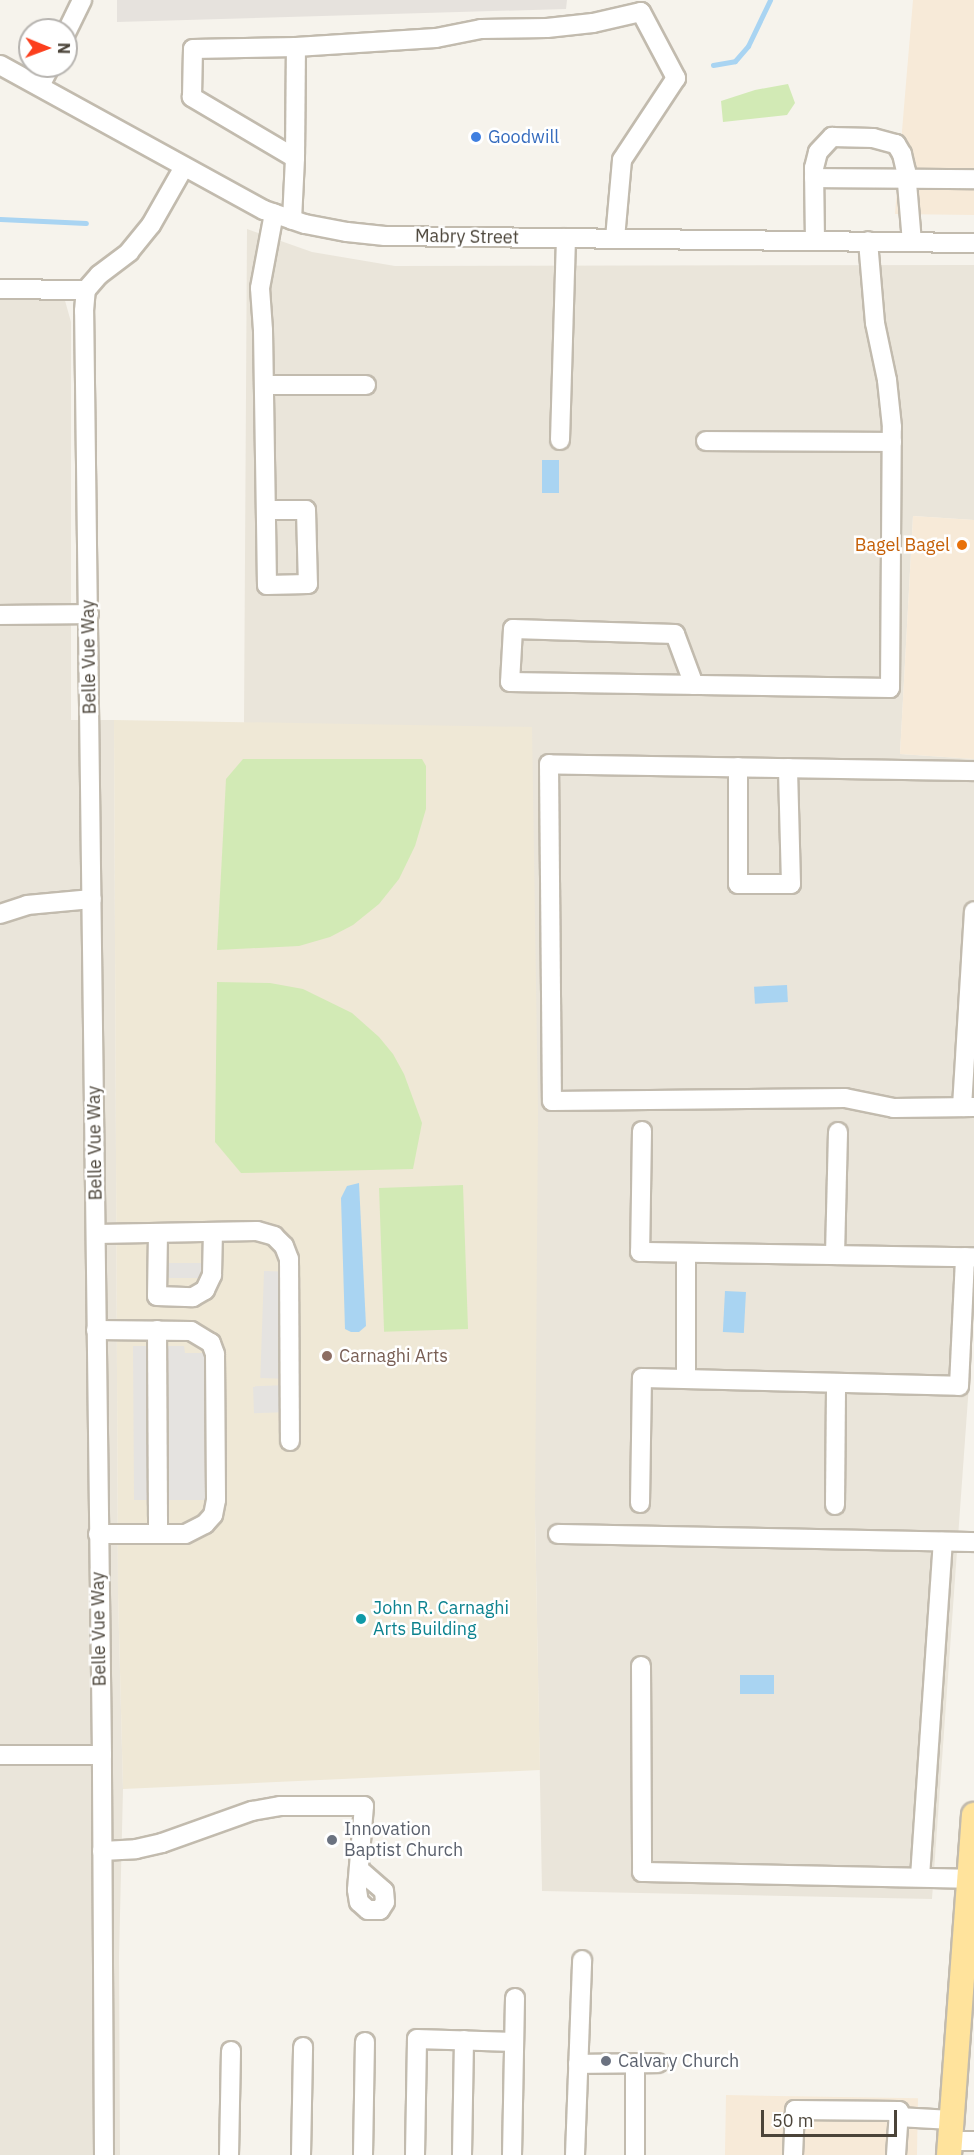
<!DOCTYPE html>
<html>
<head>
<meta charset="utf-8">
<style>
	body { margin:0 }
	#map { position:relative; width:974px; height:2155px; overflow:hidden; background:#f6f3ec; font-family:"IBM Plex Sans",sans-serif }
	div>[style] { position:absolute }
	[style*='--x'] { left:calc(var(--x)*1px); top:calc(var(--y)*1px); width:calc(var(--w)*1px); rotate:calc(var(--a)*1deg) }
	.residential>* { inset:0; background:#eae5da }
	.commercial>* { inset:0; background:#f7ead8; transform-origin:0 0 }
	.industrial>* { inset:0; background:#e6e2dd }
	.education>* { inset:0; background:#efe8d6 }
	.green>* { inset:0; background:#d2eab5; transform-origin:0 0 }
	.parking>* { inset:0; background:#e5e3e0; transform-origin:0 0 }
	.water>* { inset:0; background:#a9d4f2; transform-origin:0 0 }
	.stream>* { height:5px; margin:-2.5px; padding:0 2.5px; transform-origin:2.5px; border-radius:2.5px; background:#a9d4f2 }
	.roads { filter:drop-shadow(2px 0 #c2bbae) drop-shadow(-2px 0 #c2bbae) drop-shadow(0 2px #c2bbae) drop-shadow(0 -2px #c2bbae) }
	.minor>* { height:18px; margin:-9px; padding:0 9px; transform-origin:9px; border-radius:9px; background:#fff }
	.major>* { height:24px; margin:-12px; padding:0 12px; transform-origin:12px; border-radius:12px; background:#ffe39c }
	.dots>* { width:16px; height:16px; translate:-50% -50%; box-sizing:border-box; border:3px solid #fff; border-radius:50% }
	span { translate:-50% -50%; white-space:nowrap; text-align:center; line-height:1.15; -webkit-text-stroke:5px #fff; paint-order:stroke }
	.shop-label { font-size:18px; color:#366cbe }
	.left { translate:0 -50%; text-align:left }
	.street-label { font-size:18px; color:#4b4439 }
	.food-label { font-size:18px; color:#c56008 }
	.right { translate:-100% -50%; text-align:right }
	.education-label { font-size:18px; color:#785e54 }
	.culture-label { font-size:18px; color:#0d838f }
	.worship-label { font-size:18px; color:#5b616d }
	.north { position:absolute; left:18px; top:18px; width:60px; height:60px; box-sizing:border-box; background:#fff; border:2px solid #b7b4b0; border-radius:50%; rotate:91deg; font-size:16px; font-weight:700; line-height:24px; text-align:center; color:#4b4439 }
	.north::after { content:''; display:block; margin:auto; width:21px; height:27px; background:#fc3f1d; clip-path:polygon(50% 0,100% 100%,50% 72%,0 100%) }
	.scale { position:absolute; left:761px; top:2110px; width:136px; height:27px; box-sizing:border-box; border:3px solid #4b4439; border-top:0; padding-left:8px; font-size:18px; line-height:21px; white-space:nowrap; color:#4b4439; -webkit-text-stroke:4px #fff; paint-order:stroke }
</style>
</head>
<body>
<div id="map">
	<div class="residential">
		<div style="clip-path:polygon(247px 229px,312px 252px,395px 266px,974px 265px,974px 520px,913px 516px,900px 754px,974px 759px,974px 1315px,932px 1899px,542px 1891px,535px 1514px,244px 722px)"></div>
		<div style="clip-path:polygon(0 297px,64px 297px,71px 322px,71px 720px,114px 720px,118px 1593px,123px 1789px,119px 1957px,120px 2155px,0 2155px)"></div>
	</div>
	<div class="commercial">
		<div style="clip-path:polygon(913px 0,974px 0,974px 215px,895px 214px)"></div>
		<div style="clip-path:polygon(913px 516px,974px 520px,974px 759px,900px 754px)"></div>
		<div style="left:726px;top:2095px;width:192px;height:60px;rotate:1deg"></div>
	</div>
	<div class="industrial">
		<div style="clip-path:polygon(117px 0,567px 0,566px 9px,117px 22px)"></div>
	</div>
	<div class="education">
		<div style="clip-path:polygon(114px 720px,532px 727px,538px 1111px,535px 1514px,540px 1770px,123px 1789px,118px 1593px)"></div>
	</div>
	<div class="green">
		<div style="clip-path:polygon(788px 84px,795px 103px,787px 115px,723px 122px,721px 101px,755px 90px)"></div>
		<div style="clip-path:polygon(243px 759px,422px 759px,426px 766px,426px 809px,415px 846px,399px 879px,379px 904px,353px 925px,330px 937px,299px 946px,217px 950px,226px 779px)"></div>
		<div style="clip-path:polygon(217px 982px,270px 983px,303px 989px,352px 1013px,379px 1037px,393px 1054px,404px 1074px,422px 1123px,413px 1169px,241px 1173px,215px 1142px)"></div>
		<div style="left:463px;top:1185px;width:144px;height:84px;rotate:88deg"></div>
	</div>
	<div class="parking">
		<div style="left:157px;top:1263px;width:56px;height:15px"></div>
		<div style="left:264px;top:1271px;width:25px;height:107px;rotate:2deg"></div>
		<div style="clip-path:polygon(133px 1346px,184px 1346px,185px 1353px,215px 1353px,216px 1500px,134px 1500px)"></div>
		<div style="left:289px;top:1385px;width:27px;height:36px;rotate:88deg"></div>
	</div>
	<div class="water">
		<div style="left:559px;top:460px;width:33px;height:17px;rotate:90deg"></div>
		<div style="left:787px;top:985px;width:17px;height:33px;rotate:87deg"></div>
		<div style="clip-path:polygon(359px 1183px,366px 1326px,359px 1332px,351px 1332px,345px 1329px,341px 1198px,347px 1186px)"></div>
		<div style="left:725px;top:1291px;width:21px;height:41px;rotate:3deg"></div>
		<div style="left:774px;top:1675px;width:19px;height:34px;rotate:90deg"></div>
	</div>
	<div class="stream">
		<div style="--x:713;--y:65;--w:22;--a:-10"></div>
		<div style="--x:735;--y:61;--w:20;--a:-49"></div>
		<div style="--x:748;--y:46;--w:51;--a:-64.4"></div>
		<div style="--x:0;--y:219;--w:86;--a:2.7"></div>
	</div>
	<div class="roads">
		<div class="minor">
			<div style="--x:66;--y:33;--w:37;--a:-64"></div>
			<div style="--x:0;--y:65;--w:301;--a:28.8"></div>
			<div style="--x:264;--y:210;--w:43;--a:18.9"></div>
			<div style="--x:305;--y:224;--w:43;--a:10.8"></div>
			<div style="--x:347;--y:232;--w:38;--a:6"></div>
			<div style="--x:385;--y:236;--w:589;--a:0.68"></div>
			<div style="--x:40;--y:86;--w:22;--a:-63"></div>
			<div style="--x:295;--y:158;--w:120;--a:-149.4"></div>
			<div style="--x:192;--y:97;--w:48;--a:-88.8"></div>
			<div style="--x:193;--y:49;--w:103;--a:-1.1"></div>
			<div style="--x:296;--y:47;--w:140;--a:-3.7"></div>
			<div style="--x:436;--y:38;--w:46;--a:-11.3"></div>
			<div style="--x:481;--y:29;--w:66;--a:-0.9"></div>
			<div style="--x:547;--y:28;--w:46;--a:-6.2"></div>
			<div style="--x:593;--y:23;--w:49;--a:-12.9"></div>
			<div style="--x:641;--y:12;--w:75;--a:62.1"></div>
			<div style="--x:676;--y:78;--w:98;--a:123.4"></div>
			<div style="--x:622;--y:160;--w:79;--a:95.1"></div>
			<div style="--x:814;--y:178;--w:160;--a:0.4"></div>
			<div style="--x:292;--y:220;--w:62;--a:-87.2"></div>
			<div style="--x:295;--y:158;--w:111;--a:-89.5"></div>
			<div style="--x:815;--y:241;--w:73;--a:-90.8"></div>
			<div style="--x:814;--y:168;--w:16;--a:-76"></div>
			<div style="--x:818;--y:152;--w:21;--a:-47"></div>
			<div style="--x:832;--y:137;--w:41;--a:1.4"></div>
			<div style="--x:873;--y:138;--w:24;--a:15"></div>
			<div style="--x:896;--y:144;--w:12;--a:59"></div>
			<div style="--x:902;--y:154;--w:17;--a:77"></div>
			<div style="--x:906;--y:171;--w:71;--a:85.2"></div>
			<div style="--x:0;--y:289;--w:86;--a:0.7"></div>
			<div style="--x:264;--y:385;--w:102;--a:0"></div>
			<div style="--x:560;--y:440;--w:202;--a:-88.3"></div>
			<div style="--x:706;--y:441;--w:186;--a:0.3"></div>
			<div style="--x:266;--y:510;--w:40;--a:0"></div>
			<div style="--x:306;--y:510;--w:74;--a:88.5"></div>
			<div style="--x:308;--y:584;--w:41;--a:178.6"></div>
			<div style="--x:267;--y:585;--w:255;--a:-90.9"></div>
			<div style="--x:263;--y:330;--w:42;--a:-94.1"></div>
			<div style="--x:260;--y:288;--w:76;--a:-79.4"></div>
			<div style="--x:0;--y:615;--w:89;--a:-0.6"></div>
			<div style="--x:694;--y:685;--w:54;--a:-110.4"></div>
			<div style="--x:675;--y:634;--w:162;--a:-178.2"></div>
			<div style="--x:513;--y:629;--w:53;--a:93.2"></div>
			<div style="--x:510;--y:682;--w:380;--a:0.9"></div>
			<div style="--x:890;--y:688;--w:261;--a:-89.6"></div>
			<div style="--x:892;--y:427;--w:47;--a:-96.1"></div>
			<div style="--x:887;--y:380;--w:58;--a:-101.9"></div>
			<div style="--x:875;--y:323;--w:82;--a:-94.9"></div>
			<div style="--x:738;--y:767;--w:117;--a:90"></div>
			<div style="--x:738;--y:884;--w:53;--a:0"></div>
			<div style="--x:791;--y:884;--w:116;--a:-91.5"></div>
			<div style="--x:974;--y:771;--w:425;--a:-179.1"></div>
			<div style="--x:549;--y:764;--w:337;--a:89.5"></div>
			<div style="--x:552;--y:1101;--w:293;--a:-0.6"></div>
			<div style="--x:845;--y:1098;--w:50;--a:11.5"></div>
			<div style="--x:894;--y:1108;--w:80;--a:-0.7"></div>
			<div style="--x:0;--y:914;--w:28;--a:-18"></div>
			<div style="--x:27;--y:905;--w:65;--a:-5.3"></div>
			<div style="--x:962;--y:1107;--w:196;--a:-86.5"></div>
			<div style="--x:642;--y:1131;--w:121;--a:90.9"></div>
			<div style="--x:640;--y:1252;--w:334;--a:0.9"></div>
			<div style="--x:158;--y:1233;--w:63;--a:90.9"></div>
			<div style="--x:157;--y:1296;--w:36;--a:2"></div>
			<div style="--x:193;--y:1297;--w:14;--a:-30"></div>
			<div style="--x:205;--y:1290;--w:17;--a:-65"></div>
			<div style="--x:212;--y:1275;--w:43;--a:-88.7"></div>
			<div style="--x:96;--y:1234;--w:161;--a:-1.1"></div>
			<div style="--x:257;--y:1231;--w:18;--a:16"></div>
			<div style="--x:274;--y:1236;--w:14;--a:45"></div>
			<div style="--x:284;--y:1246;--w:14;--a:69"></div>
			<div style="--x:289;--y:1259;--w:182;--a:89.7"></div>
			<div style="--x:835;--y:1255;--w:123;--a:-88.6"></div>
			<div style="--x:96;--y:1330;--w:95;--a:0.6"></div>
			<div style="--x:191;--y:1331;--w:23;--a:31"></div>
			<div style="--x:211;--y:1343;--w:12;--a:70"></div>
			<div style="--x:215;--y:1354;--w:146;--a:89.6"></div>
			<div style="--x:216;--y:1500;--w:15;--a:101"></div>
			<div style="--x:213;--y:1515;--w:12;--a:132"></div>
			<div style="--x:205;--y:1524;--w:22;--a:153"></div>
			<div style="--x:185;--y:1534;--w:87;--a:180"></div>
			<div style="--x:157;--y:1330;--w:204;--a:89.7"></div>
			<div style="--x:686;--y:1379;--w:126;--a:-90"></div>
			<div style="--x:640;--y:1503;--w:125;--a:-89.1"></div>
			<div style="--x:642;--y:1378;--w:317;--a:1.4"></div>
			<div style="--x:959;--y:1386;--w:129;--a:-87.3"></div>
			<div style="--x:835;--y:1505;--w:122;--a:-89.5"></div>
			<div style="--x:558;--y:1534;--w:416;--a:1.1"></div>
			<div style="--x:641;--y:1666;--w:206;--a:89.7"></div>
			<div style="--x:642;--y:1872;--w:327;--a:1.2"></div>
			<div style="--x:0;--y:1755;--w:102;--a:0"></div>
			<div style="--x:102;--y:1851;--w:34;--a:-3"></div>
			<div style="--x:136;--y:1849;--w:27;--a:-13"></div>
			<div style="--x:162;--y:1843;--w:96;--a:-19.6"></div>
			<div style="--x:252;--y:1811;--w:28;--a:-10"></div>
			<div style="--x:280;--y:1806;--w:84;--a:0"></div>
			<div style="--x:364;--y:1806;--w:84;--a:94.8"></div>
			<div style="--x:357;--y:1890;--w:12;--a:81"></div>
			<div style="--x:359;--y:1902;--w:12;--a:42"></div>
			<div style="--x:368;--y:1910;--w:12;--a:0"></div>
			<div style="--x:380;--y:1910;--w:9;--a:-58"></div>
			<div style="--x:385;--y:1902;--w:11;--a:-95"></div>
			<div style="--x:384;--y:1891;--w:33;--a:-139"></div>
			<div style="--x:920;--y:1877;--w:336;--a:-86.1"></div>
			<div style="--x:635;--y:2063;--w:92;--a:90"></div>
			<div style="--x:578;--y:2064;--w:80;--a:-0.7"></div>
			<div style="--x:898;--y:2117;--w:54;--a:3.2"></div>
			<div style="--x:950;--y:2141;--w:24;--a:0"></div>
			<div style="--x:104;--y:2155;--w:400;--a:-90.3"></div>
			<div style="--x:102;--y:1755;--w:1444;--a:-90.71"></div>
			<div style="--x:84;--y:311;--w:21;--a:-85"></div>
			<div style="--x:86;--y:290;--w:20;--a:-49"></div>
			<div style="--x:99;--y:275;--w:38;--a:-37"></div>
			<div style="--x:129;--y:252;--w:35;--a:-51"></div>
			<div style="--x:151;--y:225;--w:67;--a:-60.4"></div>
			<div style="--x:229;--y:2155;--w:104;--a:-88.9"></div>
			<div style="--x:301;--y:2155;--w:108;--a:-88.9"></div>
			<div style="--x:363;--y:2155;--w:113;--a:-89"></div>
			<div style="--x:415;--y:2155;--w:116;--a:-89"></div>
			<div style="--x:417;--y:2039;--w:97;--a:1.8"></div>
			<div style="--x:462;--y:2155;--w:115;--a:-89"></div>
			<div style="--x:512;--y:2155;--w:157;--a:-88.9"></div>
			<div style="--x:575;--y:2155;--w:195;--a:-87.9"></div>
			<div style="--x:793;--y:2155;--w:45;--a:-87.5"></div>
			<div style="--x:795;--y:2110;--w:104;--a:0.6"></div>
			<div style="--x:899;--y:2111;--w:44;--a:93.9"></div>
		</div>
		<div class="major">
			<div style="--x:949;--y:2155;--w:341;--a:-85.8"></div>
		</div>
	</div>
	<div class="dots">
		<div style="left:476px;top:137px;background:#3f7fe0"></div>
		<div style="left:962px;top:545px;background:#e8710a"></div>
		<div style="left:327px;top:1356px;background:#8d6e63"></div>
		<div style="left:361px;top:1619px;background:#0f9aa8"></div>
		<div style="left:332px;top:1840px;background:#6b7280"></div>
		<div style="left:606px;top:2061px;background:#6b7280"></div>
	</div>
	<div class="shop-label">
		<span class="left" style="left:488px;top:137px">Goodwill</span>
	</div>
	<div class="street-label">
		<span style="left:467px;top:237px;rotate:1deg">Mabry Street</span>
		<span style="left:89px;top:657px;rotate:-91deg">Belle Vue Way</span>
		<span style="left:95px;top:1143px;rotate:-91deg">Belle Vue Way</span>
		<span style="left:99px;top:1629px;rotate:-91deg">Belle Vue Way</span>
	</div>
	<div class="food-label">
		<span class="right" style="left:950px;top:545px">Bagel Bagel</span>
	</div>
	<div class="education-label">
		<span class="left" style="left:339px;top:1356px">Carnaghi Arts</span>
	</div>
	<div class="culture-label">
		<span class="left" style="left:373px;top:1619px">John R. Carnaghi<br>Arts Building</span>
	</div>
	<div class="worship-label">
		<span class="left" style="left:344px;top:1840px">Innovation<br>Baptist Church</span>
		<span class="left" style="left:618px;top:2061px">Calvary Church</span>
	</div>
	<div class="north">N</div>
	<div class="scale">50 m</div>
</div>
</body>
</html>
